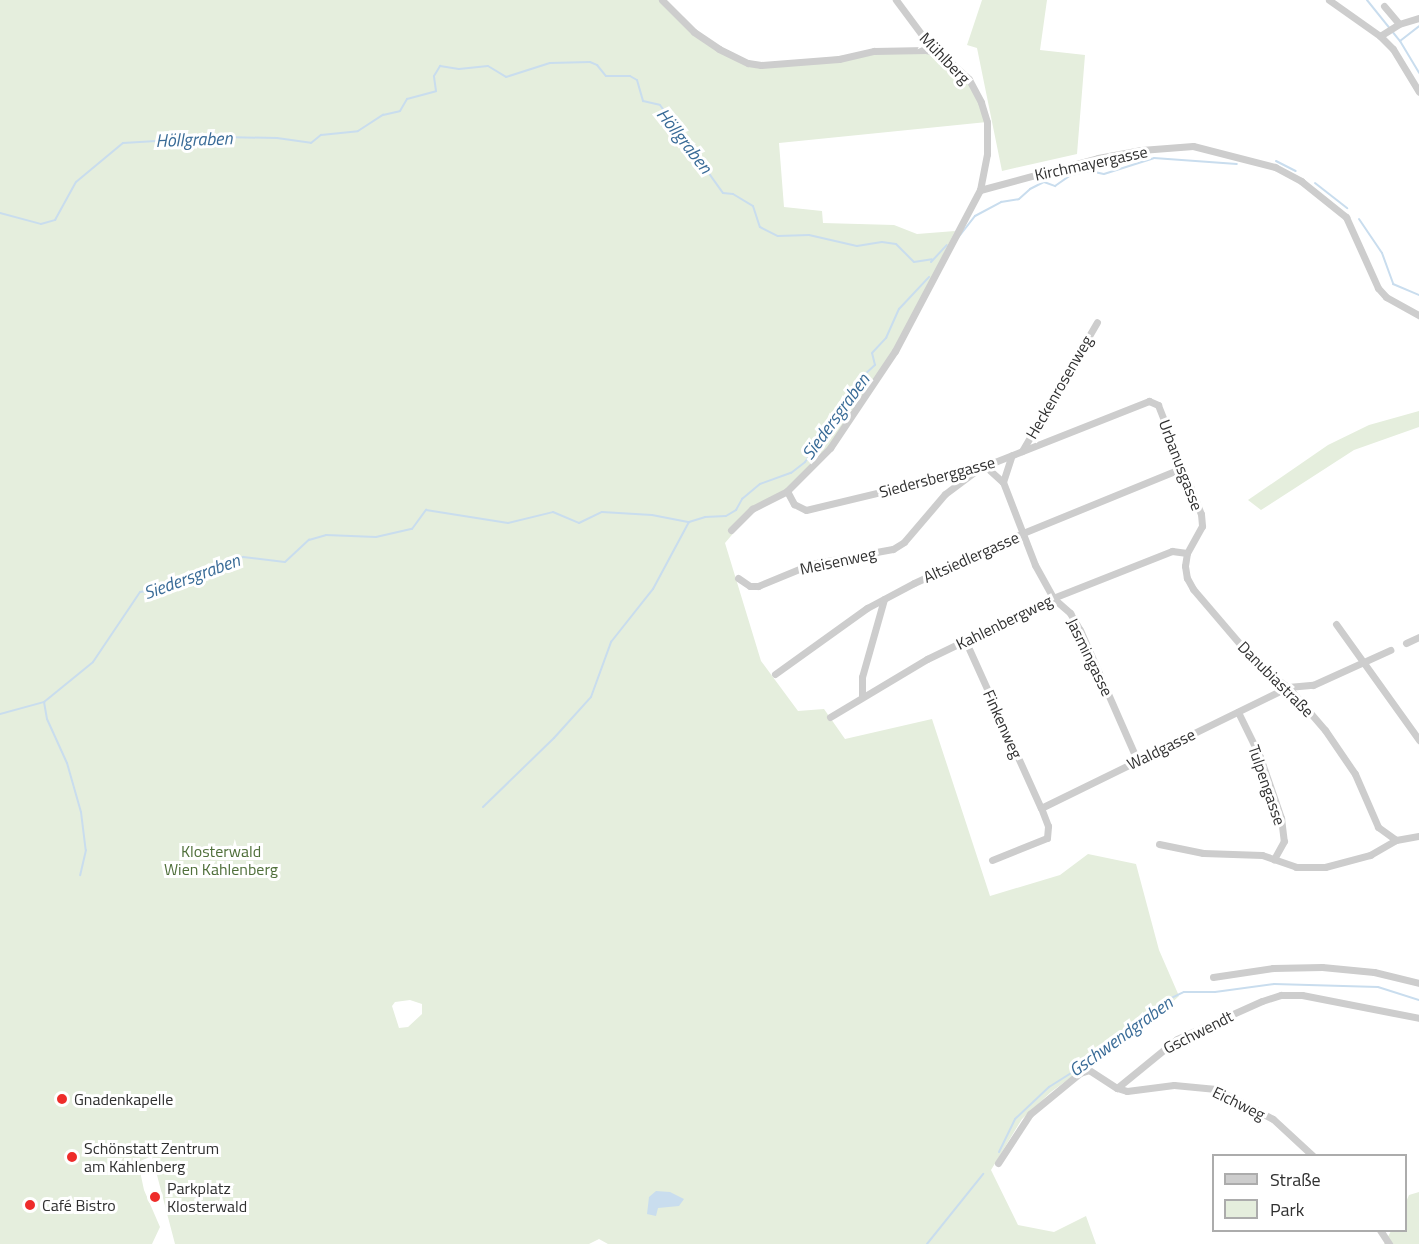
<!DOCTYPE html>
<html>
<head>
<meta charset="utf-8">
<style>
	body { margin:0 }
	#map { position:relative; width:1419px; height:1244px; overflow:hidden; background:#fff; font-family:"Titillium Web",sans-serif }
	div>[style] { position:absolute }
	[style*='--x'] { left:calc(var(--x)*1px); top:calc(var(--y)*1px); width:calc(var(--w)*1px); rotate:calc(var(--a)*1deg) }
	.green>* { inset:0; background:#e5eedd }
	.water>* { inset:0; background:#c9ddee }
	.stream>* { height:2px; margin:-1px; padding:0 1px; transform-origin:1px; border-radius:1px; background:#c9ddee }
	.minor>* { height:7px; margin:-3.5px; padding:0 3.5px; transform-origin:3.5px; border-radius:3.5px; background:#cdcdcd }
	.dots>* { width:16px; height:16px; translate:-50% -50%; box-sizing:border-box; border:3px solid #fff; border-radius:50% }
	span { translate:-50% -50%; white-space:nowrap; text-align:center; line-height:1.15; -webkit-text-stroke:6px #fff; paint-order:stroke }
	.street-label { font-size:16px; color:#303030 }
	.park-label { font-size:16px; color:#4f6f3a }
	.poi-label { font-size:16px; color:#303030 }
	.left { translate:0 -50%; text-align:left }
	.water-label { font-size:18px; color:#396b97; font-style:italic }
	.legend { position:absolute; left:1212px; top:1154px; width:195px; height:78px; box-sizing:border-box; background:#fff; border:2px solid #acacac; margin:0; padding:8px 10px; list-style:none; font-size:18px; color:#303030 }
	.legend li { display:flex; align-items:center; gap:12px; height:30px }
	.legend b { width:30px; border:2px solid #acacac }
</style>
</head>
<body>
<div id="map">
	<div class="green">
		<div style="clip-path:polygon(evenodd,0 0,664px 0,673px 12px,719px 49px,748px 63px,783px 64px,874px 51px,926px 50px,957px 66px,969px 79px,987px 122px,779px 143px,784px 207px,822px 211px,823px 223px,894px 225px,917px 234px,955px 231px,905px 331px,830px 446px,787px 488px,753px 510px,725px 543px,761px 661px,798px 711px,824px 709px,845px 739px,932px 719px,990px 896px,1060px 875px,1088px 854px,1136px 864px,1159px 950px,1179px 996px,1137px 1035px,1085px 1067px,1051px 1092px,1022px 1119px,991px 1170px,1018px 1225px,1054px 1232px,1086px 1216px,1096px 1244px,608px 1244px,599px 1239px,589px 1244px,175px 1244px,152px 1156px,138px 1162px,144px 1190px,160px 1227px,152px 1244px,0 1244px,0 0,410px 1000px,422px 1004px,422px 1014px,408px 1027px,399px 1028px,392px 1006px,395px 1002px,410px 1000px)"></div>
		<div style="clip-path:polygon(982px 0,1047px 0,1040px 50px,1085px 55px,1077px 154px,1002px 171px,977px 48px,967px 45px)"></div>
		<div style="clip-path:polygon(1419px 411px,1419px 427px,1354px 450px,1261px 510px,1248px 500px,1328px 445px,1369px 425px)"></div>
		<div style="clip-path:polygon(1419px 1192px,1419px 1244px,1384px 1244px,1391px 1231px,1406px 1230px,1406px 1202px,1409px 1195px)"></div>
	</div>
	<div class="water">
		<div style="clip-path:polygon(656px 1191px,670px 1192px,684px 1199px,679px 1206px,658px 1208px,656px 1216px,647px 1214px,649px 1197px)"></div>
	</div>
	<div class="stream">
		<div style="--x:1367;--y:0;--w:53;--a:51.2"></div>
		<div style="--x:1400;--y:41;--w:37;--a:59"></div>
		<div style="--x:1400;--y:41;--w:24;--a:-38"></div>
		<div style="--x:1276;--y:161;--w:22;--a:27"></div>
		<div style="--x:1315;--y:183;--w:41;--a:38"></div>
		<div style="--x:0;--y:213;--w:42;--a:15"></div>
		<div style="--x:41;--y:224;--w:15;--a:-16"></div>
		<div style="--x:55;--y:220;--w:43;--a:-61.1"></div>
		<div style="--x:76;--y:182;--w:61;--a:-39.7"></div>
		<div style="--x:123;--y:143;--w:100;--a:-3.4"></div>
		<div style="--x:223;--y:137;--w:54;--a:1.1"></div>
		<div style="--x:277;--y:138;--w:34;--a:8"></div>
		<div style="--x:311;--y:143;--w:13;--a:-39"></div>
		<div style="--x:321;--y:135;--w:37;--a:-6"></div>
		<div style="--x:358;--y:131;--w:30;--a:-33"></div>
		<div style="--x:383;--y:115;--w:17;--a:-13"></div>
		<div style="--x:400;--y:111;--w:14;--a:-60"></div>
		<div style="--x:407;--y:99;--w:30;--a:-15"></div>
		<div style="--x:436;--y:91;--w:15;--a:-98"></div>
		<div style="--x:434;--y:76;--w:12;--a:-59"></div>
		<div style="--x:440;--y:66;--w:19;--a:9"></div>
		<div style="--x:459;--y:69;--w:29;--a:-6"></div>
		<div style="--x:488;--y:66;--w:21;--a:31"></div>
		<div style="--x:506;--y:77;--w:46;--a:-17.7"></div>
		<div style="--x:550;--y:63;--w:40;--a:-1.4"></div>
		<div style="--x:590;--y:62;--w:8;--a:23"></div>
		<div style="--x:597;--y:65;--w:14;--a:51"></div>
		<div style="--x:606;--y:76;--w:24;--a:0"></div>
		<div style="--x:630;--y:76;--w:8;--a:30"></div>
		<div style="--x:637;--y:80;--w:22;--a:74"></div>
		<div style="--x:643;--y:101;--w:17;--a:13"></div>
		<div style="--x:660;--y:105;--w:108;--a:54.4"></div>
		<div style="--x:723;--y:193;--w:10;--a:6"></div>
		<div style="--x:733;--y:194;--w:23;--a:31"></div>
		<div style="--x:753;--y:206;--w:22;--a:72"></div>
		<div style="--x:760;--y:227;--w:20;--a:27"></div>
		<div style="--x:778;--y:236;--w:31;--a:-2"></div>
		<div style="--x:809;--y:235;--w:49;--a:12.9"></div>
		<div style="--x:857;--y:246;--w:25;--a:-9"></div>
		<div style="--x:882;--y:242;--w:14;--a:8"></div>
		<div style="--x:896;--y:244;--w:25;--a:45"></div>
		<div style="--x:914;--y:262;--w:18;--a:-9"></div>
		<div style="--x:1359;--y:219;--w:41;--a:55.9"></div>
		<div style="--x:1382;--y:253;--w:33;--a:70"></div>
		<div style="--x:1393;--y:284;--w:28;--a:23"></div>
		<div style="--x:957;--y:239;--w:29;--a:-52"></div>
		<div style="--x:975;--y:216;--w:30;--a:-28"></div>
		<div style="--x:1001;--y:202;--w:18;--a:-9"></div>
		<div style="--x:1019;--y:199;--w:15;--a:-42"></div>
		<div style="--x:1030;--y:189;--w:16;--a:-27"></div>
		<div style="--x:1044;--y:182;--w:12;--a:20"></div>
		<div style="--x:1055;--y:186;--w:19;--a:-35"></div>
		<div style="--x:1071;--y:175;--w:19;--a:-12"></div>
		<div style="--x:1090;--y:171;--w:14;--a:12"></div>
		<div style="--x:1104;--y:174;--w:52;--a:-17.7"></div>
		<div style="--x:1154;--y:158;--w:83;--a:4.1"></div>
		<div style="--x:931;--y:262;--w:23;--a:-47"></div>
		<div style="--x:44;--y:702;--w:17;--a:80"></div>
		<div style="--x:47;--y:719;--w:48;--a:65.6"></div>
		<div style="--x:67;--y:763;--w:51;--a:74.1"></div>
		<div style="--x:81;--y:812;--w:38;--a:83"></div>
		<div style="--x:86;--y:850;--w:26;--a:103"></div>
		<div style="--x:0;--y:714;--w:46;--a:-15.3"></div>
		<div style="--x:44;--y:702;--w:63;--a:-39.2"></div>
		<div style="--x:93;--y:662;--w:84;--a:-56.1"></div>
		<div style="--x:140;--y:592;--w:23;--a:-10"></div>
		<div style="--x:163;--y:588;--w:30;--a:-28"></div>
		<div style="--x:189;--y:574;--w:57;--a:-17.5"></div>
		<div style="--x:243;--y:557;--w:42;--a:6.8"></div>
		<div style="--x:285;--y:562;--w:33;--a:-43"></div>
		<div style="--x:309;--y:540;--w:18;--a:-16"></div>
		<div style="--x:326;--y:535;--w:50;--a:2.3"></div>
		<div style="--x:376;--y:537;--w:37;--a:-13"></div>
		<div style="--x:412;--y:529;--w:24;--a:-54"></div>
		<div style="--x:426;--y:510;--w:83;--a:9"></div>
		<div style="--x:508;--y:523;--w:46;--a:-13.7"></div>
		<div style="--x:553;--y:512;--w:28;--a:23"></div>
		<div style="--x:579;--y:523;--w:25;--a:-26"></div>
		<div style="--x:602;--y:512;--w:50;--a:3.4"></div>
		<div style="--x:652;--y:515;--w:38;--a:11"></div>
		<div style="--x:689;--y:522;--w:17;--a:-17"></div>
		<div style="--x:705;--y:517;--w:21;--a:-3"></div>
		<div style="--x:726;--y:516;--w:12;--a:-31"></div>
		<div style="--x:736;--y:510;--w:13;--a:-61"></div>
		<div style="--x:742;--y:499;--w:23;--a:-40"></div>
		<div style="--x:760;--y:484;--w:33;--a:-20"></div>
		<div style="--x:791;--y:473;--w:18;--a:-38"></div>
		<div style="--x:805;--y:462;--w:96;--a:-53.5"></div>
		<div style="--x:862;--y:385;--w:8;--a:-90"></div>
		<div style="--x:862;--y:377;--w:18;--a:-43"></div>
		<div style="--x:875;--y:365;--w:12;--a:-104"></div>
		<div style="--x:872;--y:353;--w:21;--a:-47"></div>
		<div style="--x:886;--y:338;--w:32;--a:-66"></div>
		<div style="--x:899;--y:309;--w:44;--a:-46.8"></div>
		<div style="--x:483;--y:807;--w:99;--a:-44.2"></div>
		<div style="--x:554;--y:738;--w:55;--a:-47.9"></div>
		<div style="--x:591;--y:697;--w:59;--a:-70"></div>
		<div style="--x:611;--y:642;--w:68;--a:-51.6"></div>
		<div style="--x:653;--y:589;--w:76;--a:-61.8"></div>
		<div style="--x:999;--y:1152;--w:37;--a:-64"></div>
		<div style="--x:1015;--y:1119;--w:47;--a:-43.3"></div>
		<div style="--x:1049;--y:1087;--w:77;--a:-32.2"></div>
		<div style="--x:1114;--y:1046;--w:64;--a:-42.5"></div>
		<div style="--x:1161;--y:1003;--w:25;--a:-26"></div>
		<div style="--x:1184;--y:992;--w:31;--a:0"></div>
		<div style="--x:1215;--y:992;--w:60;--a:-7.7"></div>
		<div style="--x:1274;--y:984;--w:104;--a:1.7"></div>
		<div style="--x:1378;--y:987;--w:43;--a:17.6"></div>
		<div style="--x:927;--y:1244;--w:90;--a:-51.3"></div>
	</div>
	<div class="minor">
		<div style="--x:662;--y:0;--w:45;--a:45"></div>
		<div style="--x:694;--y:32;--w:30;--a:34"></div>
		<div style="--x:719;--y:49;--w:32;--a:26"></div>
		<div style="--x:748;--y:63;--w:13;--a:9"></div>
		<div style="--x:761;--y:65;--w:78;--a:-4.4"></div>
		<div style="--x:839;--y:59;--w:36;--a:-13"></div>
		<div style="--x:874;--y:51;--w:52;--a:-1.1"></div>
		<div style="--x:926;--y:50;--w:13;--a:13"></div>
		<div style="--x:1329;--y:0;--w:62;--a:35.2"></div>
		<div style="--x:1380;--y:36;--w:18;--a:45"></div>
		<div style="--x:1393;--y:49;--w:50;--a:58.8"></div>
		<div style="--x:1384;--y:6;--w:23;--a:50"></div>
		<div style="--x:1380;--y:36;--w:22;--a:-32"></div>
		<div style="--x:1399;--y:24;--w:21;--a:-17"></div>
		<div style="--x:980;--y:190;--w:122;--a:-15.2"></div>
		<div style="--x:1098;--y:158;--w:44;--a:-10.5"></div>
		<div style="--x:1141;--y:150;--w:52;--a:-4.4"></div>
		<div style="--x:1193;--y:146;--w:85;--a:14.4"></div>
		<div style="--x:1275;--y:167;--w:30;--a:28"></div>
		<div style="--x:1301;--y:181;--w:58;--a:38.7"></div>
		<div style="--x:1346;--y:217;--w:78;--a:65.7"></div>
		<div style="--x:1378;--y:288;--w:12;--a:48"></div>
		<div style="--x:1386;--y:297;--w:38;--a:29"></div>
		<div style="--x:1022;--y:451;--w:149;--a:-59.8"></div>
		<div style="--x:985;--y:466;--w:24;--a:42"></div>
		<div style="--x:1003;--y:482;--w:89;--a:68.9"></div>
		<div style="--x:1035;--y:565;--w:38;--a:61"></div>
		<div style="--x:1053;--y:598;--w:23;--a:41"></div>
		<div style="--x:1070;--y:613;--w:20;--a:60"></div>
		<div style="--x:1080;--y:630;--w:142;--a:66.3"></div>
		<div style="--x:1003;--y:482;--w:28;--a:-72"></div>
		<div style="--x:787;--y:491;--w:15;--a:62"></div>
		<div style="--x:794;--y:504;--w:13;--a:27"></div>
		<div style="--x:806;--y:510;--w:176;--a:-13.5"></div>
		<div style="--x:977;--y:469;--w:185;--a:-21.6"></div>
		<div style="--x:1149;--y:401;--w:10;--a:24"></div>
		<div style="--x:1158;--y:405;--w:117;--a:68.5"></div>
		<div style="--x:1201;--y:514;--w:12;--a:85"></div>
		<div style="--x:1202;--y:526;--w:31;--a:119"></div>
		<div style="--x:1187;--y:553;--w:13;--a:99"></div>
		<div style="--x:1185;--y:566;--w:12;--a:81"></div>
		<div style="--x:1187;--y:578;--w:13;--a:61"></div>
		<div style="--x:1193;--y:589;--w:82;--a:49.5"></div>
		<div style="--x:1246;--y:651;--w:30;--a:45"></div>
		<div style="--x:1267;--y:672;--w:26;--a:36"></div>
		<div style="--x:1288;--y:687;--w:57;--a:49.3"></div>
		<div style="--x:1325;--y:730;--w:53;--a:55.7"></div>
		<div style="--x:1355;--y:774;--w:58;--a:66.5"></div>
		<div style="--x:1378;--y:827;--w:22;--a:36"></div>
		<div style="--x:1396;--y:840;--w:23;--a:-10"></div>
		<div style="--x:731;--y:530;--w:30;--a:-45"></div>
		<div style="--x:752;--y:509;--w:39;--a:-27"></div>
		<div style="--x:787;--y:491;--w:61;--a:-45"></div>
		<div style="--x:830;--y:448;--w:117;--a:-56.2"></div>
		<div style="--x:895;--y:351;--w:182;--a:-62.2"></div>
		<div style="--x:980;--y:190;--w:37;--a:-79"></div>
		<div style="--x:987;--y:154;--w:32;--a:-90"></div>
		<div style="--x:987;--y:122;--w:21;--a:-107"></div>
		<div style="--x:981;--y:102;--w:26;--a:-118"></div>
		<div style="--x:969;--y:79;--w:59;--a:-137.7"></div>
		<div style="--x:925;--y:39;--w:49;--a:-126.6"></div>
		<div style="--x:738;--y:578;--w:14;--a:34"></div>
		<div style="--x:750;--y:586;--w:8;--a:0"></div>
		<div style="--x:758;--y:586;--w:57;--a:-22.5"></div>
		<div style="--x:811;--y:564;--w:83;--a:-10.4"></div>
		<div style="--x:893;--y:549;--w:13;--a:-32"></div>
		<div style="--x:904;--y:542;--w:63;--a:-49.5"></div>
		<div style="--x:945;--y:494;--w:38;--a:-37"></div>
		<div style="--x:1336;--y:624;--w:143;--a:54.4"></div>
		<div style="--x:965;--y:640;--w:184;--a:65.7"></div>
		<div style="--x:1406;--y:643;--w:14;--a:-25"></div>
		<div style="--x:775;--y:674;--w:113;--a:-35.7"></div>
		<div style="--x:867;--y:608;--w:53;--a:-28"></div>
		<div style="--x:914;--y:583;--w:120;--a:-24.6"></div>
		<div style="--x:1023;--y:533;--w:172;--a:-22.2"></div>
		<div style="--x:862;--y:696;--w:19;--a:-90"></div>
		<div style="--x:862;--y:677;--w:81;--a:-74.2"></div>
		<div style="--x:1238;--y:712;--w:50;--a:63.9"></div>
		<div style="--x:1260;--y:757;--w:65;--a:71"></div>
		<div style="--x:1281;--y:818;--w:23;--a:83"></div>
		<div style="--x:1284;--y:841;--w:21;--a:119"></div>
		<div style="--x:830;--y:717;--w:113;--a:-30.9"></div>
		<div style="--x:927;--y:659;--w:140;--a:-25.8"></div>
		<div style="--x:1053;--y:598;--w:128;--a:-21.6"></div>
		<div style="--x:1172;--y:551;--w:15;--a:8"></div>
		<div style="--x:1159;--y:844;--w:45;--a:11.6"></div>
		<div style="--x:1203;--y:853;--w:59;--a:1.9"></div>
		<div style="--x:1262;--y:855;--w:36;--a:19"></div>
		<div style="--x:1296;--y:867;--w:29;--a:0"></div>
		<div style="--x:1325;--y:867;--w:47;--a:-14.9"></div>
		<div style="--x:1370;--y:855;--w:30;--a:-30"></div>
		<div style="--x:992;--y:860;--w:59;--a:-21.8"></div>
		<div style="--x:1047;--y:838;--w:12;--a:-85"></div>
		<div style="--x:1048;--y:826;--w:19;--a:-111"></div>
		<div style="--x:1041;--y:808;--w:275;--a:-26.1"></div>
		<div style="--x:1288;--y:687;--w:25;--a:-5"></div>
		<div style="--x:1313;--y:685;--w:85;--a:-24.4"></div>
		<div style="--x:1213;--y:977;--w:61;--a:-8.5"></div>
		<div style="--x:1273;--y:968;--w:49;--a:-1.2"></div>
		<div style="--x:1322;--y:967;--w:52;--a:5.5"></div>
		<div style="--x:1374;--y:972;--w:46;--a:13.7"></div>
		<div style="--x:1117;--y:1088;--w:10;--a:17"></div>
		<div style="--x:1127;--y:1091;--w:47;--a:-7.3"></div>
		<div style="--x:1174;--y:1085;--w:42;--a:5.4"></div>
		<div style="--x:1216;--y:1089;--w:64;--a:27.8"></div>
		<div style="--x:1273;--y:1119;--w:54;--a:42.8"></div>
		<div style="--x:998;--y:1163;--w:59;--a:-56.9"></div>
		<div style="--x:1030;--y:1114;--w:65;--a:-39.4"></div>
		<div style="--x:1080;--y:1073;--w:9;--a:-18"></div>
		<div style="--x:1089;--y:1070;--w:33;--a:33"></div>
		<div style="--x:1117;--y:1088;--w:77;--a:-39.2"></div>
		<div style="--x:1177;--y:1039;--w:93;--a:-24.1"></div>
		<div style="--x:1262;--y:1001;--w:20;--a:-18"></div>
		<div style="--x:1281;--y:995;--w:21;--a:0"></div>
		<div style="--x:1302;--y:995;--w:119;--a:11.1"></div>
		<div style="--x:1380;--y:1230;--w:17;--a:57"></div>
	</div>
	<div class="dots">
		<div style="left:62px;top:1099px;background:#ee2c2a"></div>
		<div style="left:72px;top:1157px;background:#ee2c2a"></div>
		<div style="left:155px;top:1197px;background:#ee2c2a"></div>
		<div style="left:30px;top:1205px;background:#ee2c2a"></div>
	</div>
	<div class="street-label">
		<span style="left:945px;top:58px;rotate:46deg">Mühlberg</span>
		<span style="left:1091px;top:163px;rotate:-12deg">Kirchmayergasse</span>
		<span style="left:1059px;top:387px;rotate:-60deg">Heckenrosenweg</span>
		<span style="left:1181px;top:465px;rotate:69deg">Urbanusgasse</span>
		<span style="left:937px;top:477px;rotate:-15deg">Siedersberggasse</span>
		<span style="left:971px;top:557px;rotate:-24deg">Altsiedlergasse</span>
		<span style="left:838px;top:561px;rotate:-12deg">Meisenweg</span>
		<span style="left:1004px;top:622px;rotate:-26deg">Kahlenbergweg</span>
		<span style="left:1090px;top:657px;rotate:64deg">Jasmingasse</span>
		<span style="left:1276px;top:679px;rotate:45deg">Danubiastraße</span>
		<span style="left:1003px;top:724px;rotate:66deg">Finkenweg</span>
		<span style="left:1161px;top:749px;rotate:-26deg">Waldgasse</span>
		<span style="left:1267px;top:785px;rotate:71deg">Tulpengasse</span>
		<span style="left:1198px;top:1032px;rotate:-27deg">Gschwendt</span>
		<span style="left:1239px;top:1103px;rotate:26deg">Eichweg</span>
	</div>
	<div class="park-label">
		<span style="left:221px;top:860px">Klosterwald<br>Wien Kahlenberg</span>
	</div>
	<div class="poi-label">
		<span class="left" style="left:74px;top:1099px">Gnadenkapelle</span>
		<span class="left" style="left:84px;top:1157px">Schönstatt Zentrum<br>am Kahlenberg</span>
		<span class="left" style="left:167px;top:1197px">Parkplatz<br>Klosterwald</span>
		<span class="left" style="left:42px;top:1205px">Café Bistro</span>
	</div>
	<div class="water-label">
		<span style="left:194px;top:140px;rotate:-2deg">Höllgraben</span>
		<span style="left:684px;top:141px;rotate:52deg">Höllgraben</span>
		<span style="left:836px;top:417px;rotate:-54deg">Siedersgraben</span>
		<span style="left:192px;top:577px;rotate:-20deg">Siedersgraben</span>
		<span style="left:1121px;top:1037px;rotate:-36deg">Gschwendgraben</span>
	</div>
	<ul class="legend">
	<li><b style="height:8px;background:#cdcdcd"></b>Straße</li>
	<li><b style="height:16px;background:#e5eedd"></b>Park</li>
	</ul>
</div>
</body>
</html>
